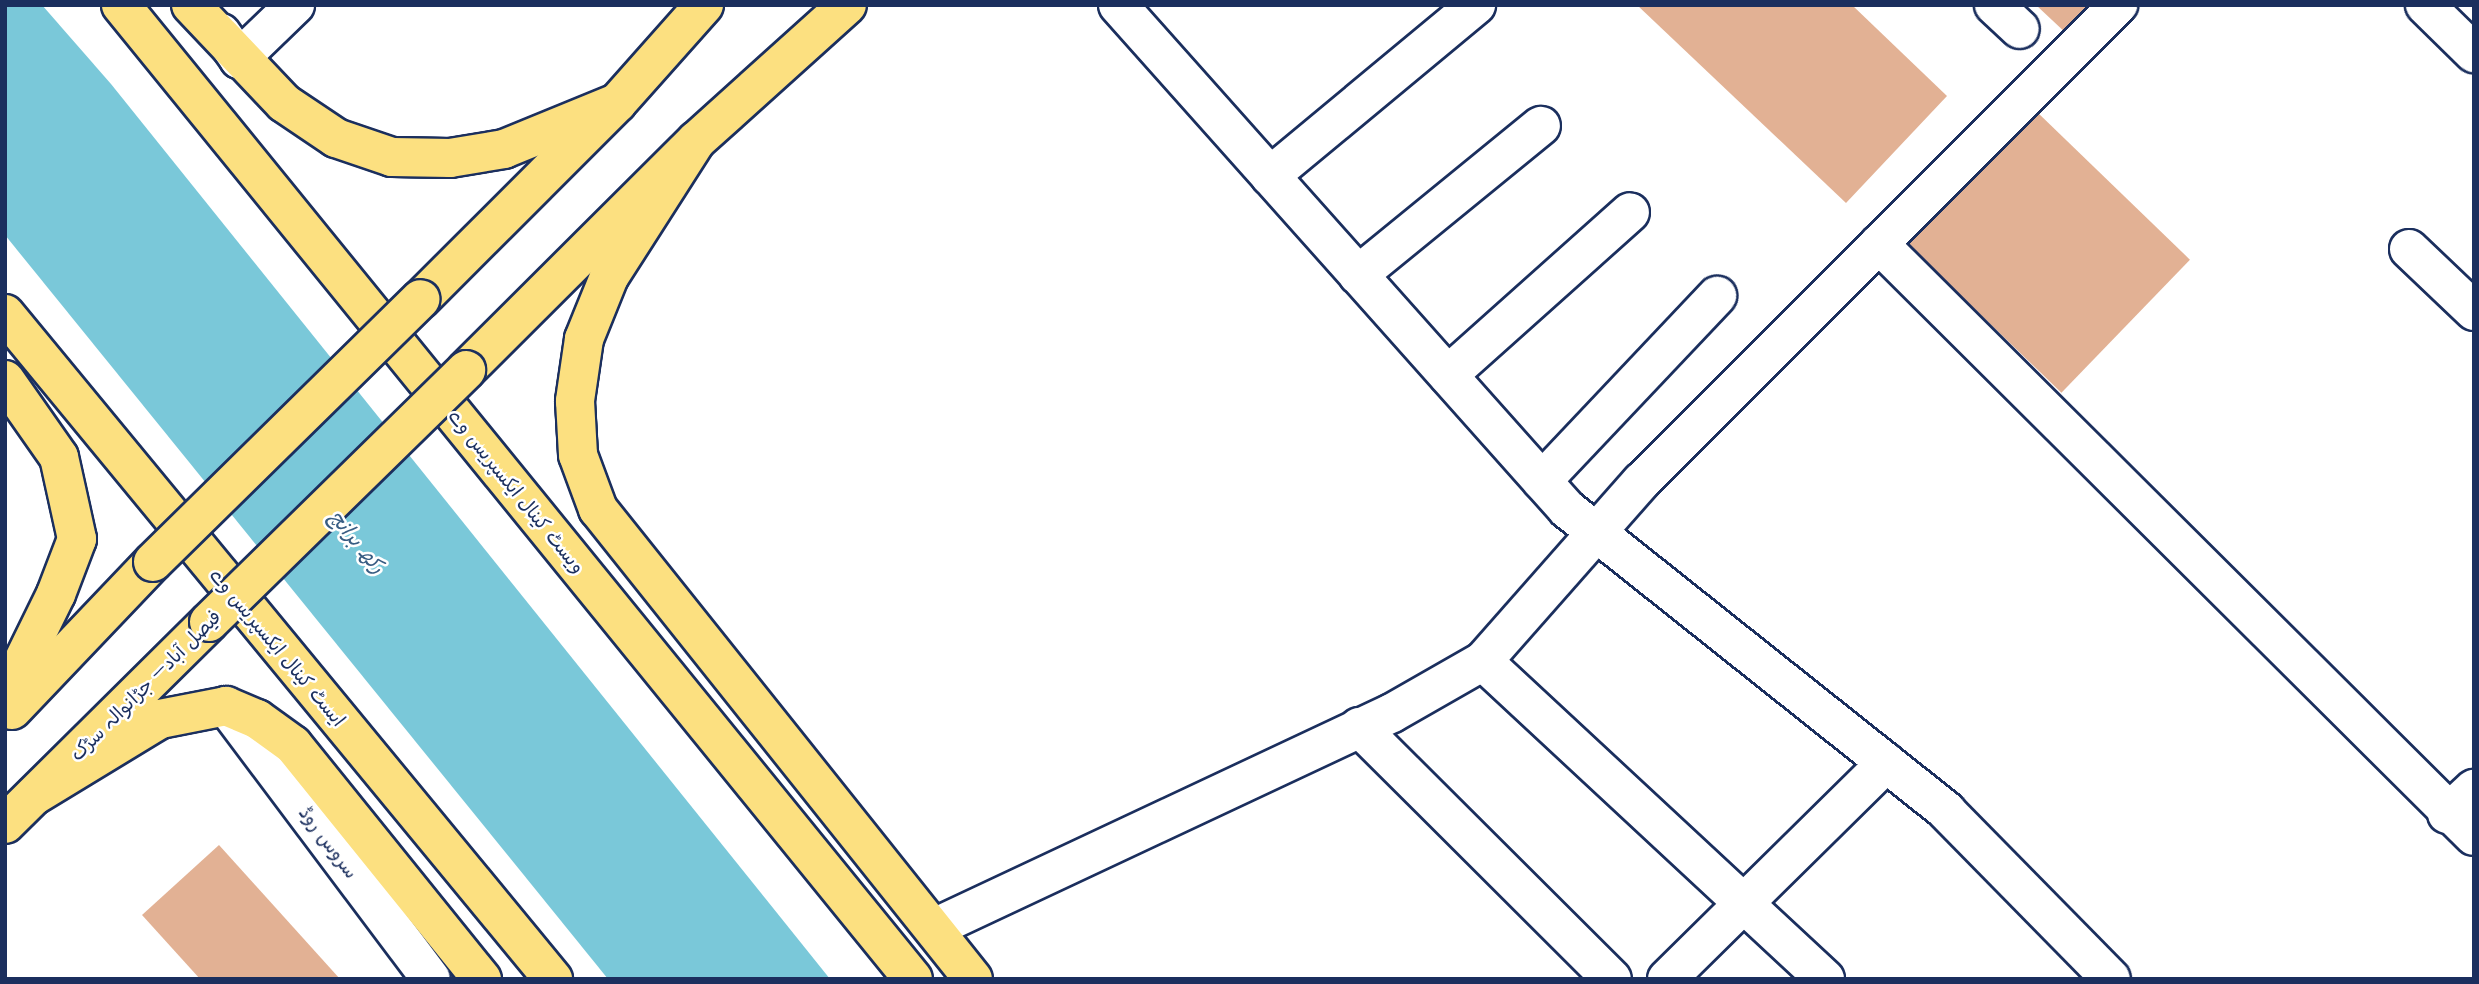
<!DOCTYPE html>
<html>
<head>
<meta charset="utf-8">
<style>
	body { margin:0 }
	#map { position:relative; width:2479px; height:984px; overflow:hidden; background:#fff; font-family:Mali,"Playpen Sans Arabic",sans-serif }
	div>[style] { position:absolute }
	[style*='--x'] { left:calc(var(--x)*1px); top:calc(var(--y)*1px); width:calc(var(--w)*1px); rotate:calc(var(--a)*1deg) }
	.water>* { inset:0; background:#7ac8d9 }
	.building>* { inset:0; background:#e2b194; transform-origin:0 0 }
	.roads { filter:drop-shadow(2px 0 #1b2f5e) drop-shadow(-2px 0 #1b2f5e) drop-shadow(0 2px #1b2f5e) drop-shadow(0 -2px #1b2f5e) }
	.street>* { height:38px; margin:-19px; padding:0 19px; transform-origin:19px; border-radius:19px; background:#fff }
	.primary>* { height:38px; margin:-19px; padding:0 19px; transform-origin:19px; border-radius:19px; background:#fce080 }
	.bridges { filter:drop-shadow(2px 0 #1b2f5e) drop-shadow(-2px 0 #1b2f5e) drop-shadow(0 2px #1b2f5e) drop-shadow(0 -2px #1b2f5e) }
	.primary-bridge>* { height:38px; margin:-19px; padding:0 19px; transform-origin:19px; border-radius:19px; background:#fce080 }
	span { translate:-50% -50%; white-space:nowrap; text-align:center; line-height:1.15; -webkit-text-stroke:5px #fff; paint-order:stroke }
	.street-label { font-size:19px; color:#1b2f5e }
	.water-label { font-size:21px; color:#385d83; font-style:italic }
	.frame { position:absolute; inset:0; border:7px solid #1b2f5e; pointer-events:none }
</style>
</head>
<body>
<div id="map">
	<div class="water">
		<div style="clip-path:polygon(5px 5px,42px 5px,111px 84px,830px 979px,608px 979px,5px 235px)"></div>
	</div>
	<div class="building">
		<div style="clip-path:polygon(1637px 5px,1852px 5px,1947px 96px,1846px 203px)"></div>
		<div style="clip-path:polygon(2036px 5px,2096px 5px,2069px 36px)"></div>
		<div style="left:2036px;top:111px;width:214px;height:185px;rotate:44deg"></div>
		<div style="clip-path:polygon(219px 845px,340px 979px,200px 979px,142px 915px)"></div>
	</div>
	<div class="roads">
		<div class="street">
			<div style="--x:1118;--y:5;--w:675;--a:48.3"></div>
			<div style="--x:1567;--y:509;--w:485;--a:38.5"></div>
			<div style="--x:1946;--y:811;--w:235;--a:45.5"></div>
			<div style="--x:1994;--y:5;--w:35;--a:43"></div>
			<div style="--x:2425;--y:5;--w:69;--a:44.4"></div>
			<div style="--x:221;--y:33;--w:32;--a:55"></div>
			<div style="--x:239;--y:59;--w:78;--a:-44"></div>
			<div style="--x:1270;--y:176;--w:268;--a:-39.7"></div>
			<div style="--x:1879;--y:244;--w:839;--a:44.86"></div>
			<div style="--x:2409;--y:249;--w:90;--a:43.6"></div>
			<div style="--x:1358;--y:275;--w:236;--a:-39.2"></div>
			<div style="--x:1448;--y:375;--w:244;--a:-41.8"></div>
			<div style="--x:1542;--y:481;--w:255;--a:-46.6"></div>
			<div style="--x:226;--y:706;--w:341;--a:53.1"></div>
			<div style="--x:1359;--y:727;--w:357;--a:44.9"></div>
			<div style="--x:2447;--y:814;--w:37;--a:-43"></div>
			<div style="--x:934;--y:928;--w:506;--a:-25.15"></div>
			<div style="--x:1392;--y:713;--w:105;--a:-29.7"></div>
			<div style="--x:1667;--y:979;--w:308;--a:-44.6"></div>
			<div style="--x:1825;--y:979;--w:467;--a:-137.1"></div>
			<div style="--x:1483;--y:661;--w:239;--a:-48.6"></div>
			<div style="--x:1641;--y:482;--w:675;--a:-45"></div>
		</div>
		<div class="primary">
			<div style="--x:121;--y:5;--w:1255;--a:50.88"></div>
			<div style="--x:191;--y:5;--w:135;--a:46.5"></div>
			<div style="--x:284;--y:103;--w:63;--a:33.9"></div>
			<div style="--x:336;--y:138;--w:59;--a:18.7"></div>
			<div style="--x:392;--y:157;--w:58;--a:1"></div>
			<div style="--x:450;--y:158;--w:55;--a:-9.5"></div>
			<div style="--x:504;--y:149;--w:122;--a:-22.2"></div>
			<div style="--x:696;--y:141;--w:161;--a:122.6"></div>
			<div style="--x:609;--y:277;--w:67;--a:112"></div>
			<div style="--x:584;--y:339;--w:63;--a:98.3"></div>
			<div style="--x:575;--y:401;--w:54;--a:86.8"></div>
			<div style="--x:578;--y:455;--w:58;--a:69.7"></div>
			<div style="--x:598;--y:509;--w:601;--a:51.41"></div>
			<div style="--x:421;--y:299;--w:277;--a:-45"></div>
			<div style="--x:617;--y:103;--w:131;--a:-48.4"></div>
			<div style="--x:5;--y:314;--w:862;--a:50.51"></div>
			<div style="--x:466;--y:370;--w:325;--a:-44.9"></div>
			<div style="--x:696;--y:141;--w:203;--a:-42"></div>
			<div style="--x:5;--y:380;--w:94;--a:55"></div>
			<div style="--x:59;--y:457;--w:84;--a:77.6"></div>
			<div style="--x:77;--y:539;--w:59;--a:110.9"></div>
			<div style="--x:56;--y:594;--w:116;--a:116.1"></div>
			<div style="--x:12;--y:710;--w:204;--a:-46.4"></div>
			<div style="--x:35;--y:795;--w:146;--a:-31.3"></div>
			<div style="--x:160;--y:719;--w:67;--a:-11.1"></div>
			<div style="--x:226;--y:706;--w:34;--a:23"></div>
			<div style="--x:257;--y:719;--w:44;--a:35.8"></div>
			<div style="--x:293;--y:745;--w:301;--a:51.1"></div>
			<div style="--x:5;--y:824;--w:287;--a:-44.7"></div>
		</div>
	</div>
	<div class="bridges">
		<div class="primary-bridge">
			<div style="--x:153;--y:562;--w:375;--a:-44.5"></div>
			<div style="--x:209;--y:622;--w:360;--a:-44.4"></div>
		</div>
	</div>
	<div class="street-label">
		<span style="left:517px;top:491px;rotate:51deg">ویسٹ کینال ایکسپریس وے</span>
		<span style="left:278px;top:647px;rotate:50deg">ایسٹ کینال ایکسپریس وے</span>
		<span style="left:145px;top:685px;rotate:-45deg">فیصل آباد– جڑانوالہ سڑک</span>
		<span style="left:329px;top:842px;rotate:53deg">سروس روڈ</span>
	</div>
	<div class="water-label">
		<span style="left:358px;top:541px;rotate:51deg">رکھ برانچ</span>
	</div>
	<div class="frame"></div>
</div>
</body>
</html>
